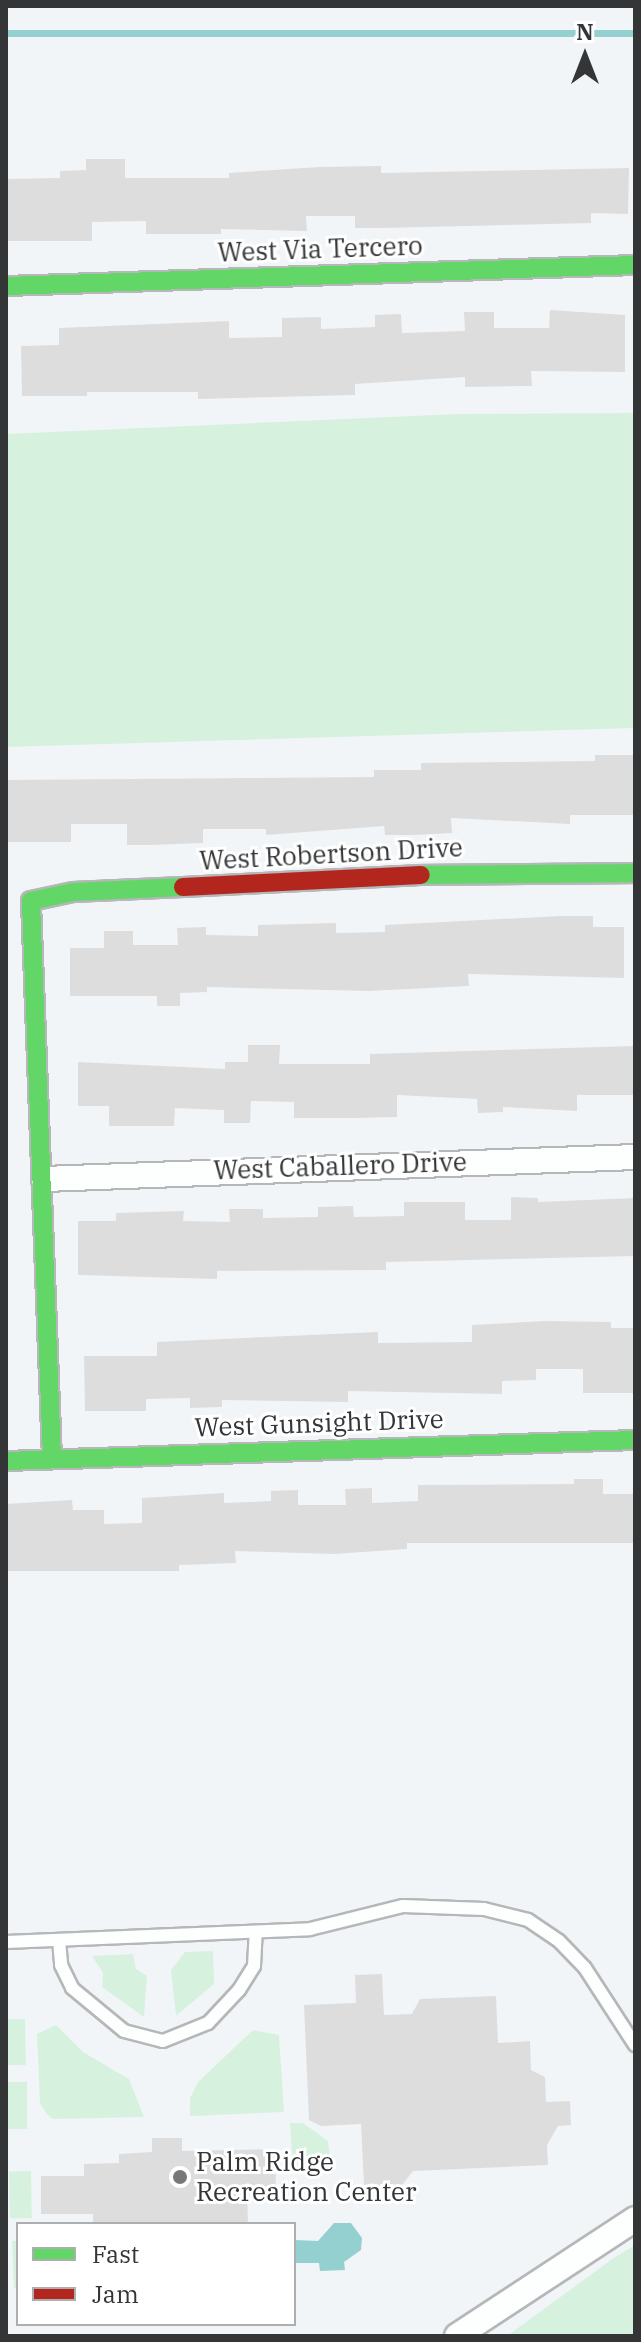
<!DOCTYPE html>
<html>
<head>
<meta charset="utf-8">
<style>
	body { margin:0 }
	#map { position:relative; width:641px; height:2342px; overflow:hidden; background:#f2f5f7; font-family:"IBM Plex Serif",serif }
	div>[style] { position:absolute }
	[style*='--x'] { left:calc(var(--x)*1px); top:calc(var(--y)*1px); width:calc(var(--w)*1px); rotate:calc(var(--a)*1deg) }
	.green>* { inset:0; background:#d6f2df; transform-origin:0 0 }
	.water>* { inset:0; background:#94d0d0 }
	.stream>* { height:7px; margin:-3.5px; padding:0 3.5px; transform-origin:3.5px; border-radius:3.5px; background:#94d0d0 }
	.building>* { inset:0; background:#ddddde }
	.roads { filter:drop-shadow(2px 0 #b5b7b8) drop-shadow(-2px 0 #b5b7b8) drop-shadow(0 2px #b5b7b8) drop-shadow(0 -2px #b5b7b8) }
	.lane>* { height:12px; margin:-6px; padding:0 6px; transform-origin:6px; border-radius:6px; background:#fdfefe }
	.street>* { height:24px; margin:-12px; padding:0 12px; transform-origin:12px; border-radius:12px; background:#fdfefe }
	.fast>* { height:18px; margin:-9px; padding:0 9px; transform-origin:9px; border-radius:9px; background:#63d668 }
	.jam>* { height:18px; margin:-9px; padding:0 9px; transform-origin:9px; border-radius:9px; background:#b3261e }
	.dots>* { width:22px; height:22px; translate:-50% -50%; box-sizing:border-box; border:4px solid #fff; border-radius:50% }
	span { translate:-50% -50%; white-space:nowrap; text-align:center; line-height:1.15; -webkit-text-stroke:6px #fff; paint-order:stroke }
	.street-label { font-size:26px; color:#333537 }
	.poi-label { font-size:26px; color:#333537 }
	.left { translate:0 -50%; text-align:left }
	.frame { position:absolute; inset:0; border:8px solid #333537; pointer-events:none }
	.legend { position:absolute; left:16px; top:2222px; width:280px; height:104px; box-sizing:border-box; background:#fff; border:2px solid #adaeaf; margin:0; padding:10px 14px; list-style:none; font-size:24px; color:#333537 }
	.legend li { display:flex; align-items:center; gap:16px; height:40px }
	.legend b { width:40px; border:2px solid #adaeaf }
	.north { position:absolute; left:545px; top:16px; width:80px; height:80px; -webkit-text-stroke:6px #fff; paint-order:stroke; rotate:0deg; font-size:22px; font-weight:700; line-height:32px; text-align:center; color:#333537 }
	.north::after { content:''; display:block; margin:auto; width:28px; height:36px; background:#333537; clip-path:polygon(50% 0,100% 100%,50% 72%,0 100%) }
</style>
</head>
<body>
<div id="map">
	<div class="green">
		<div style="clip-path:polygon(635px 413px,635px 728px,6px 747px,6px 434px,457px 414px)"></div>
		<div style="clip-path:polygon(213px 1951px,214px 1984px,176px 2016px,171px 1970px,185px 1952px)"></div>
		<div style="clip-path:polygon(133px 1954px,136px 1969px,147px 1976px,144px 2017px,102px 1987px,103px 1973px,92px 1956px)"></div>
		<div style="left:25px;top:2019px;width:46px;height:19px;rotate:89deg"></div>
		<div style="clip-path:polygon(56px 2025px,83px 2052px,129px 2079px,144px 2117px,53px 2119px,47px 2114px,40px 2104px,37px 2034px)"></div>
		<div style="clip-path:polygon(253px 2030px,279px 2035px,284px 2112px,190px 2116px,190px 2098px,198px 2082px)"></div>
		<div style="left:6px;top:2082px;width:21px;height:47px"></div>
		<div style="clip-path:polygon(290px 2123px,303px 2123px,328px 2141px,331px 2167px,293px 2168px)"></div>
		<div style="left:31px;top:2171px;width:47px;height:22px;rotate:89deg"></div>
		<div style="clip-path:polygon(12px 2241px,18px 2241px,18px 2288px,14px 2288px)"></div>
		<div style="clip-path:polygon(635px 2245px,635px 2336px,507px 2336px,615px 2257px)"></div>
	</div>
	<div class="water">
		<div style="clip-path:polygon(334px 2223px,351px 2223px,362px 2238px,361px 2250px,344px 2262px,345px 2270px,320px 2271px,319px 2263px,294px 2263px,294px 2240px,318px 2241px)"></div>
	</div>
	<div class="stream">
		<div style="--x:6;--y:33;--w:629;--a:0"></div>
	</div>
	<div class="building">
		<div style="clip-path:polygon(86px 159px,125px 159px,125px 178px,229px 178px,229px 173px,319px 167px,381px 166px,381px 173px,629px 168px,628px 214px,591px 213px,591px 223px,382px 228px,355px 228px,355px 216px,306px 216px,307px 231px,221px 229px,221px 234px,146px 234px,146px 221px,92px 222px,92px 241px,6px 241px,6px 179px,60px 178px,60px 171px,86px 170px)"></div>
		<div style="clip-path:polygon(550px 310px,625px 315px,625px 372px,531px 371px,532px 386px,465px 387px,465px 377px,355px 384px,355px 395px,198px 399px,198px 392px,87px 392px,87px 396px,22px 396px,21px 346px,59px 345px,59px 328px,229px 321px,229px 338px,282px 337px,282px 318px,321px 317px,321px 329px,375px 327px,375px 315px,401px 314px,402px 333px,465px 331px,464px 312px,494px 312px,494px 328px,549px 328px)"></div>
		<div style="clip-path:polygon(595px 755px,635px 755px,635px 815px,570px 815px,570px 824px,451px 818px,452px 833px,413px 835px,385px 835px,384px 826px,266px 835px,266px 829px,203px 829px,203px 843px,151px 845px,127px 845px,127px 824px,71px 824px,71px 842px,6px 842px,6px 780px,374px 777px,374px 770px,421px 770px,421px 763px,595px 761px)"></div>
		<div style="clip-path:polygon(560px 916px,593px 916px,593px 927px,624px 927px,624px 978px,468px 974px,469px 986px,369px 991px,207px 987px,207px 992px,180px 993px,180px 1006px,157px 1006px,157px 996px,70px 996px,70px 948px,104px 948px,104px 931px,133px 931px,133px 945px,178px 945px,177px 928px,206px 927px,206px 935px,258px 936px,258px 925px,336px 923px,336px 933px,385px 932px,385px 925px)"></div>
		<div style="clip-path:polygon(248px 1045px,280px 1045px,279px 1064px,370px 1064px,370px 1054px,635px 1046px,635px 1095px,577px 1095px,577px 1111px,503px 1107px,503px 1112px,478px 1113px,477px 1099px,397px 1095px,397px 1117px,355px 1118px,294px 1118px,294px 1102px,251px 1101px,250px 1123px,224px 1123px,224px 1110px,175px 1108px,174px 1126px,109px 1126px,109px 1106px,78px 1106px,78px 1062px,225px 1069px,225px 1062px,248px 1062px)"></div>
		<div style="clip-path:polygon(511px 1197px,538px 1198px,538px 1202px,635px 1198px,635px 1256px,386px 1262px,386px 1270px,217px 1271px,217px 1279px,78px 1275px,78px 1221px,116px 1221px,116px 1213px,184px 1211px,183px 1221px,230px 1222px,229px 1209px,263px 1209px,263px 1218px,318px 1217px,318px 1207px,353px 1206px,354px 1217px,404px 1216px,404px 1202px,465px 1202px,465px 1220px,511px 1220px)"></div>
		<div style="clip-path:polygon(545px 1321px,611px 1322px,611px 1328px,635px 1328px,635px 1393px,583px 1393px,583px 1369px,536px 1369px,536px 1380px,502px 1381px,502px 1394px,348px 1391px,348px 1402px,222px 1400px,222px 1407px,190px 1408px,190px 1398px,146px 1399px,146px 1411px,85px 1411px,84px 1356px,157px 1356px,157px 1342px,378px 1332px,378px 1343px,472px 1342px,472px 1325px)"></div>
		<div style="clip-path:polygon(574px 1479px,603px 1479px,603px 1494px,635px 1494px,635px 1543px,407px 1543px,407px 1549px,334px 1554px,235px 1551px,236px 1563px,179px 1565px,179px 1571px,6px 1571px,6px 1504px,72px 1500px,73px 1510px,104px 1510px,104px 1524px,142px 1523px,142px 1498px,224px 1493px,224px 1503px,271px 1501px,271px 1491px,298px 1490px,298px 1505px,346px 1505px,345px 1489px,372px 1488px,372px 1503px,418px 1501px,418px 1485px,574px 1484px)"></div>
		<div style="clip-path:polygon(382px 1974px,384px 2015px,412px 2014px,420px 1999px,496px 1996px,498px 2043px,530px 2041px,531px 2070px,545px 2077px,546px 2102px,570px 2101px,571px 2125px,558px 2126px,547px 2145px,548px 2165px,413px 2171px,388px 2203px,365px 2204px,361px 2124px,321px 2126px,309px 2120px,304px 2005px,356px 2003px,355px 1975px)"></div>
		<div style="clip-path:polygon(152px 2138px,182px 2138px,182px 2151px,275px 2149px,276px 2190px,247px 2191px,248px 2224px,93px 2224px,93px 2214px,41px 2214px,41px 2176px,84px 2176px,84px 2164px,119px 2163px,119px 2154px,152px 2152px)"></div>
	</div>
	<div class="roads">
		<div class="lane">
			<div style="--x:59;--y:1940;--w:25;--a:85"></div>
			<div style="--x:61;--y:1965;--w:25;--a:64"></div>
			<div style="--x:72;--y:1988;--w:67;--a:39.6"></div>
			<div style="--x:124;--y:2031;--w:40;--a:14.4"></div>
			<div style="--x:163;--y:2041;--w:48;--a:-21.8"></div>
			<div style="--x:208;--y:2023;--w:45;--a:-46.8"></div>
			<div style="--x:239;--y:1990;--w:28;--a:-58"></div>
			<div style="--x:254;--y:1966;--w:34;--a:-87"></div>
			<div style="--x:6;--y:1942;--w:304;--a:-2.4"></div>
			<div style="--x:310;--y:1929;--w:96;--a:-13.9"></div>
			<div style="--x:403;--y:1906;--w:81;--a:2.1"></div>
			<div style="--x:484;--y:1909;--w:45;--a:14"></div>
			<div style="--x:528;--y:1920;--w:37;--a:34"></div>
			<div style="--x:559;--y:1941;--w:37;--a:46"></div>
			<div style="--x:585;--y:1968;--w:92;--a:57"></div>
		</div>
		<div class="street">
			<div style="--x:44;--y:1179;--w:591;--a:-2.13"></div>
			<div style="--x:457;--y:2336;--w:213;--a:-33.3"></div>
		</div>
		<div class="fast">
			<div style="--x:6;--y:286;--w:629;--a:-1.91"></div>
			<div style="--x:421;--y:875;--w:214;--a:-0.5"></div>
			<div style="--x:52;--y:1459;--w:558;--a:-92.16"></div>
			<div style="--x:31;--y:901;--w:43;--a:-12.1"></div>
			<div style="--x:73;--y:892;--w:110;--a:-2.6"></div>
			<div style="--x:6;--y:1461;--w:629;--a:-1.91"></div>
		</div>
		<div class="jam">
			<div style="--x:183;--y:887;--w:238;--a:-2.9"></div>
		</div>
	</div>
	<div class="dots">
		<div style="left:180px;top:2177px;background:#76787a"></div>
	</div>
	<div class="street-label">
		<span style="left:320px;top:249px;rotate:-2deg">West Via Tercero</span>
		<span style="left:331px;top:854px;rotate:-3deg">West Robertson Drive</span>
		<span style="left:340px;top:1166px;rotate:-2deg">West Caballero Drive</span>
		<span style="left:319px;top:1423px;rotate:-2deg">West Gunsight Drive</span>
	</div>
	<div class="poi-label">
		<span class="left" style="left:196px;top:2177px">Palm Ridge<br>Recreation Center</span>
	</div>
	<div class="frame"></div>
	<ul class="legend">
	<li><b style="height:10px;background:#63d668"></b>Fast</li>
	<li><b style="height:10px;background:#b3261e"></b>Jam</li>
	</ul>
	<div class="north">N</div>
</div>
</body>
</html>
